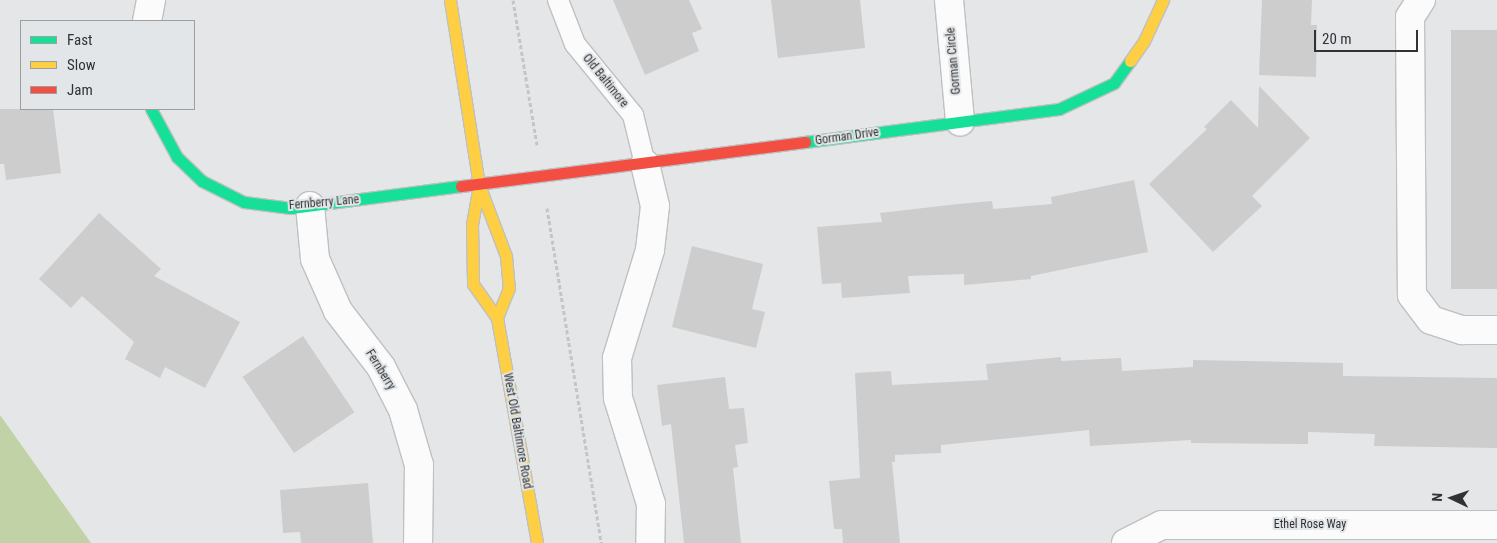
<!DOCTYPE html>
<html>
<head>
<meta charset="utf-8">
<style>
	body { margin:0 }
	#map { position:relative; width:1497px; height:543px; overflow:hidden; background:#e4e6e8; font-family:"Roboto Condensed",sans-serif }
	div>[style] { position:absolute }
	[style*='--x'] { left:calc(var(--x)*1px); top:calc(var(--y)*1px); width:calc(var(--w)*1px); rotate:calc(var(--a)*1deg) }
	.forest>* { inset:0; background:#c0d2a6 }
	.building>* { inset:0; background:#cdcdce; transform-origin:0 0 }
	.path>* { height:3px; margin-top:-1.5px; transform-origin:0; background:repeating-linear-gradient(90deg,#c5c5c5 0 4px,transparent 0 6.5px) }
	.roads { filter:drop-shadow(1px 0 #bfc0c2) drop-shadow(-1px 0 #bfc0c2) drop-shadow(0 1px #bfc0c2) drop-shadow(0 -1px #bfc0c2) }
	.lane>* { height:20px; margin:-10px; padding:0 10px; transform-origin:10px; border-radius:10px; background:#fbfbfc }
	.street>* { height:28px; margin:-14px; padding:0 14px; transform-origin:14px; border-radius:14px; background:#fbfbfc }
	.fast>* { height:11px; margin:-5.5px; padding:0 5.5px; transform-origin:5.5px; border-radius:5.5px; background:#16e098 }
	.slow>* { height:11px; margin:-5.5px; padding:0 5.5px; transform-origin:5.5px; border-radius:5.5px; background:#ffcf43 }
	.jam>* { height:11px; margin:-5.5px; padding:0 5.5px; transform-origin:5.5px; border-radius:5.5px; background:#f24e42 }
	span { translate:-50% -50%; white-space:nowrap; text-align:center; line-height:1.15; -webkit-text-stroke:4px #e3e6e9; paint-order:stroke }
	.street-label { font-size:12px; color:#313233 }
	.legend { position:absolute; left:20px; top:20px; width:175px; height:90px; box-sizing:border-box; background:#e3e6e9; border:1px solid #9c9ea0; margin:0; padding:6px 9px; list-style:none; font-size:15px; color:#313233 }
	.legend li { display:flex; align-items:center; gap:10px; height:25px }
	.legend b { width:25px; border:1px solid #9c9ea0 }
	.north { position:absolute; left:1427px; top:473px; width:50px; height:50px; -webkit-text-stroke:4px #e3e6e9; paint-order:stroke; rotate:273deg; font-size:14px; font-weight:700; line-height:20px; text-align:center; color:#313233 }
	.north::after { content:''; display:block; margin:auto; width:18px; height:22px; background:#313233; clip-path:polygon(50% 0,100% 100%,50% 72%,0 100%) }
	.scale { position:absolute; left:1314px; top:30px; width:104px; height:22px; box-sizing:border-box; border:2px solid #313233; border-top:0; padding-left:6px; font-size:15px; line-height:18px; white-space:nowrap; color:#313233; -webkit-text-stroke:4px #e3e6e9; paint-order:stroke }
</style>
</head>
<body>
<div id="map">
	<div class="forest">
		<div style="clip-path:polygon(0 415px,91px 543px,0 543px)"></div>
	</div>
	<div class="building">
		<div style="clip-path:polygon(613px 0,689px 0,702px 29px,692px 33px,699px 51px,645px 75px)"></div>
		<div style="clip-path:polygon(771px 0,860px 0,865px 48px,778px 58px)"></div>
		<div style="clip-path:polygon(1262px 0,1312px 0,1311px 25px,1317px 25px,1316px 77px,1259px 75px)"></div>
		<div style="left:1497px;top:30px;width:259px;height:46px;rotate:90deg"></div>
		<div style="clip-path:polygon(1259px 86px,1310px 138px,1252px 196px,1262px 206px,1213px 252px,1149px 184px,1207px 129px,1204px 127px,1231px 100px,1258px 128px)"></div>
		<div style="clip-path:polygon(0 109px,53px 109px,61px 173px,6px 180px,4px 164px,0 164px)"></div>
		<div style="clip-path:polygon(1134px 180px,1148px 252px,1031px 276px,1031px 279px,964px 285px,964px 274px,908px 276px,910px 293px,842px 298px,841px 283px,822px 284px,817px 227px,882px 222px,880px 213px,958px 204px,992px 201px,993px 209px,1052px 204px,1051px 197px)"></div>
		<div style="clip-path:polygon(99px 213px,161px 269px,154px 276px,240px 322px,205px 388px,165px 367px,160px 378px,125px 359px,134px 342px,82px 296px,71px 308px,39px 279px)"></div>
		<div style="clip-path:polygon(692px 246px,763px 264px,752px 309px,765px 312px,756px 348px,672px 327px)"></div>
		<div style="left:303px;top:336px;width:92px;height:73px;rotate:56deg"></div>
		<div style="clip-path:polygon(1061px 357px,1061px 361px,1121px 358px,1122px 371px,1193px 367px,1193px 360px,1343px 363px,1343px 376px,1497px 378px,1497px 448px,1374px 446px,1375px 434px,1308px 432px,1308px 444px,1191px 443px,1191px 440px,1090px 446px,1089px 430px,941px 445px,941px 453px,895px 455px,895px 462px,892px 462px,900px 543px,843px 543px,842px 529px,834px 529px,829px 481px,860px 478px,855px 373px,891px 371px,892px 385px,988px 380px,986px 364px)"></div>
		<div style="clip-path:polygon(725px 377px,729px 409px,744px 408px,748px 443px,735px 445px,738px 467px,733px 468px,741px 543px,684px 543px,671px 424px,662px 426px,657px 385px)"></div>
		<div style="clip-path:polygon(368px 483px,373px 543px,301px 543px,300px 532px,283px 533px,280px 490px)"></div>
	</div>
	<div class="path">
		<div style="--x:513;--y:0;--w:147;--a:80.6"></div>
		<div style="--x:547;--y:208;--w:339;--a:80.8"></div>
	</div>
	<div class="roads">
		<div class="lane">
			<div style="--x:558;--y:0;--w:47;--a:68.9"></div>
			<div style="--x:575;--y:44;--w:92;--a:50.8"></div>
			<div style="--x:633;--y:115;--w:50;--a:76.2"></div>
		</div>
		<div class="street">
			<div style="--x:949;--y:0;--w:122;--a:84.8"></div>
			<div style="--x:1421;--y:0;--w:20;--a:123"></div>
			<div style="--x:1410;--y:17;--w:278;--a:89.6"></div>
			<div style="--x:1412;--y:295;--w:31;--a:53"></div>
			<div style="--x:1431;--y:320;--w:33;--a:18"></div>
			<div style="--x:1462;--y:330;--w:35;--a:0"></div>
			<div style="--x:147;--y:21;--w:21;--a:-79"></div>
			<div style="--x:645;--y:164;--w:43;--a:76.6"></div>
			<div style="--x:655;--y:206;--w:44;--a:96.5"></div>
			<div style="--x:650;--y:250;--w:113;--a:107"></div>
			<div style="--x:617;--y:358;--w:40;--a:88.6"></div>
			<div style="--x:618;--y:398;--w:111;--a:72.7"></div>
			<div style="--x:651;--y:504;--w:39;--a:91"></div>
			<div style="--x:310;--y:206;--w:53;--a:84.6"></div>
			<div style="--x:315;--y:259;--w:57;--a:66.1"></div>
			<div style="--x:338;--y:311;--w:71;--a:52.5"></div>
			<div style="--x:381;--y:367;--w:48;--a:62.9"></div>
			<div style="--x:403;--y:410;--w:57;--a:73.8"></div>
			<div style="--x:419;--y:465;--w:78;--a:90.7"></div>
			<div style="--x:1126;--y:543;--w:40;--a:-26.6"></div>
			<div style="--x:1162;--y:525;--w:335;--a:0"></div>
		</div>
		<div class="fast">
			<div style="--x:151;--y:109;--w:55;--a:61.6"></div>
			<div style="--x:177;--y:157;--w:35;--a:44"></div>
			<div style="--x:202;--y:181;--w:47;--a:26.6"></div>
			<div style="--x:244;--y:202;--w:47;--a:7.3"></div>
			<div style="--x:291;--y:208;--w:171;--a:-7.4"></div>
			<div style="--x:805;--y:142;--w:256;--a:-7.4"></div>
			<div style="--x:1059;--y:109;--w:61;--a:-25.3"></div>
			<div style="--x:1114;--y:83;--w:27;--a:-54"></div>
		</div>
		<div class="slow">
			<div style="--x:450;--y:0;--w:187;--a:81.1"></div>
			<div style="--x:479;--y:185;--w:76;--a:69.2"></div>
			<div style="--x:506;--y:256;--w:32;--a:85"></div>
			<div style="--x:509;--y:288;--w:32;--a:112"></div>
			<div style="--x:1130;--y:61;--w:24;--a:-55"></div>
			<div style="--x:1144;--y:41;--w:45;--a:-65.1"></div>
			<div style="--x:479;--y:185;--w:40;--a:100"></div>
			<div style="--x:472;--y:224;--w:60;--a:89"></div>
			<div style="--x:473;--y:284;--w:42;--a:54.8"></div>
			<div style="--x:497;--y:318;--w:229;--a:79.9"></div>
		</div>
		<div class="jam">
			<div style="--x:461;--y:186;--w:347;--a:-7.3"></div>
		</div>
	</div>
	<div class="street-label">
		<span style="left:954px;top:61px;rotate:-95deg">Gorman Circle</span>
		<span style="left:605px;top:81px;rotate:51deg">Old Baltimore</span>
		<span style="left:847px;top:137px;rotate:-8deg">Gorman Drive</span>
		<span style="left:324px;top:203px;rotate:-5deg">Fernberry Lane</span>
		<span style="left:380px;top:370px;rotate:58deg">Fernberry</span>
		<span style="left:517px;top:431px;rotate:80deg">West Old Baltimore Road</span>
		<span style="left:1310px;top:525px">Ethel Rose Way</span>
	</div>
	<ul class="legend">
	<li><b style="height:6px;background:#16e098"></b>Fast</li>
	<li><b style="height:6px;background:#ffcf43"></b>Slow</li>
	<li><b style="height:6px;background:#f24e42"></b>Jam</li>
	</ul>
	<div class="north">N</div>
	<div class="scale">20 m</div>
</div>
</body>
</html>
